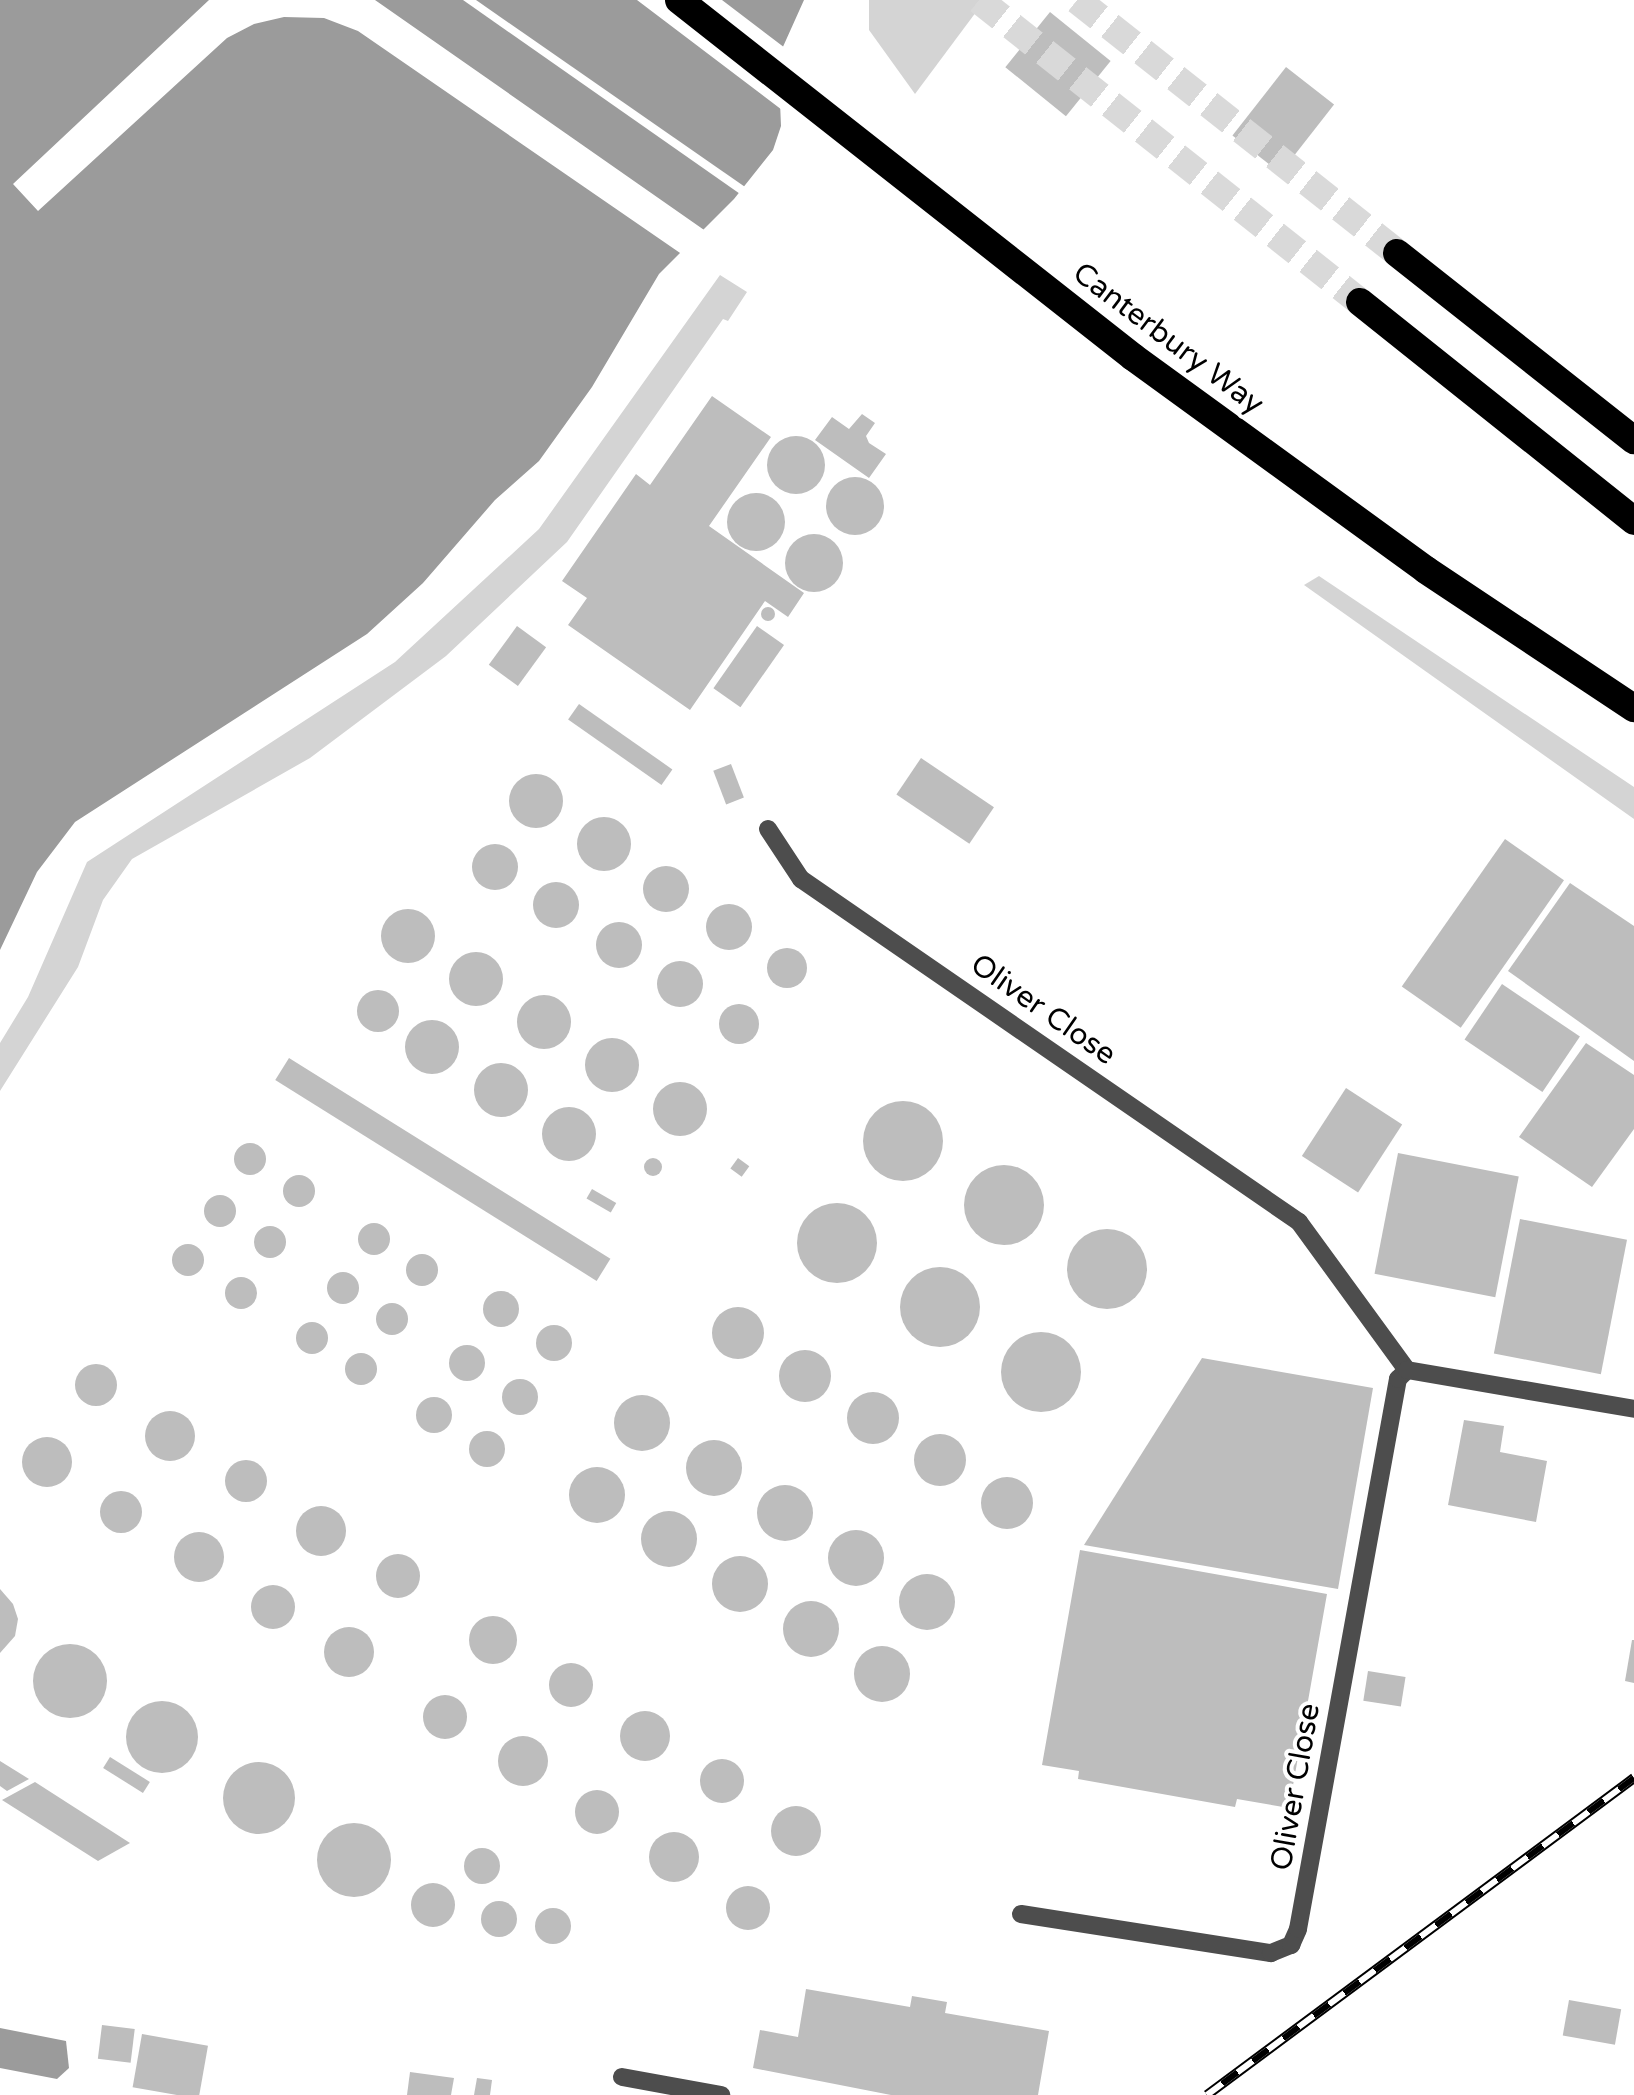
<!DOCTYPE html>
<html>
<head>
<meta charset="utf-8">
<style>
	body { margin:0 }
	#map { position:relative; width:1634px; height:2095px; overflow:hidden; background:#fff; font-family:"Varela Round",sans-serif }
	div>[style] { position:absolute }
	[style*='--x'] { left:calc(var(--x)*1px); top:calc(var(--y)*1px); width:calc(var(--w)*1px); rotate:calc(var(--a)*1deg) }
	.green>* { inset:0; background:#d4d4d4 }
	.water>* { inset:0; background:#9b9b9b }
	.pier>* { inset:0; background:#fff }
	.building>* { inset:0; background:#bdbdbd; transform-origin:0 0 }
	.round { border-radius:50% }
	.highway-tunnel>* { height:28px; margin-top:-14px; transform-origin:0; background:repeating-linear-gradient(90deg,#d9d9d9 0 28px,transparent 0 42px) }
	.minor>* { height:18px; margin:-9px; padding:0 9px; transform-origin:9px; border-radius:9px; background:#4d4d4d }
	.highway>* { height:28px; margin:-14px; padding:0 14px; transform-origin:14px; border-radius:14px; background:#000 }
	.rail>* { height:10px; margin-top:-5px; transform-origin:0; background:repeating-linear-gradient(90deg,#fff 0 19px,#000 0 38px); box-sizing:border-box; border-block:2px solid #000 }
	span { translate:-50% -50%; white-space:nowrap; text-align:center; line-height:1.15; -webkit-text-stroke:8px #fff; paint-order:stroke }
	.street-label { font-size:30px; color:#000 }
</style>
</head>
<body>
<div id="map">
	<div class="green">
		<div style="clip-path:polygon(869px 0,985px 0,915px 94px,869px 30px)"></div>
		<div style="clip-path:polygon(720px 275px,747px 292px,728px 321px,723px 319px,567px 542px,446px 656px,310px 758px,132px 859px,103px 900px,78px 967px,0 1091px,0 1043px,28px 997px,87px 862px,395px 662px,539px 529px)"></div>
		<div style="clip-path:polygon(1319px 576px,1634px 787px,1634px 819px,1304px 585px)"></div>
	</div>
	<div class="water">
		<div style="clip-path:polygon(0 0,804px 0,764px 89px,780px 102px,781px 126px,773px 150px,734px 199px,659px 274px,592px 387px,539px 461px,495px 500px,423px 583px,367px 634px,75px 822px,37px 872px,0 950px)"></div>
		<div style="clip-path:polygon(0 2028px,66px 2041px,69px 2068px,57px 2079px,0 2068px)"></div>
	</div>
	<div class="pier">
		<div style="clip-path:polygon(209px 0,375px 0,707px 232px,683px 255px,358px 31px,324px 18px,284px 17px,254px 24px,227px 38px,38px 211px,13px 184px)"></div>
		<div style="clip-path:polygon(463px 0,476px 0,748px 189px,743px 196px)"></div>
		<div style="clip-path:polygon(637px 0,722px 0,789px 51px,770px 88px,784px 100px,786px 113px)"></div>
	</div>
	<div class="building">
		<div style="left:1050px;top:12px;width:78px;height:71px;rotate:39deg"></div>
		<div style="left:1286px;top:67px;width:61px;height:87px;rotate:38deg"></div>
		<div style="clip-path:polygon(712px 396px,771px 437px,709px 526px,804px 593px,788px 617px,765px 601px,690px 710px,568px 625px,587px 598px,562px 581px,636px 474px,650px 485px)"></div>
		<div style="clip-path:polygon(862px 414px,875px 423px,866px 436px,869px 443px,886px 454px,869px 478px,815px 440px,832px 417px,849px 429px)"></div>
		<div class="round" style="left:767px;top:436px;width:58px;height:58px"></div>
		<div class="round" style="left:826px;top:477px;width:58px;height:58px"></div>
		<div class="round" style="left:727px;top:493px;width:58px;height:58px"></div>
		<div class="round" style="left:785px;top:534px;width:58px;height:58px"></div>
		<div class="round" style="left:761px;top:607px;width:14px;height:14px"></div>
		<div style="left:517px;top:626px;width:36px;height:48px;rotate:36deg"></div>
		<div style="left:757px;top:626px;width:33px;height:76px;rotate:35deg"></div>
		<div style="left:579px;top:704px;width:114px;height:19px;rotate:35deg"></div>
		<div style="left:921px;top:758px;width:88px;height:44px;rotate:34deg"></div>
		<div style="left:731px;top:764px;width:36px;height:19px;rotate:69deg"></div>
		<div class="round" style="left:509px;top:774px;width:54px;height:54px"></div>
		<div class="round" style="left:577px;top:817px;width:54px;height:54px"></div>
		<div style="left:1505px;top:839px;width:72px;height:180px;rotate:35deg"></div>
		<div class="round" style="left:472px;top:844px;width:46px;height:46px"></div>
		<div class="round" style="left:643px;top:866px;width:46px;height:46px"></div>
		<div class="round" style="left:533px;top:882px;width:46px;height:46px"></div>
		<div style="clip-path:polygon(1570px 883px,1634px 926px,1634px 1061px,1508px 971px)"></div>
		<div class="round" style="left:706px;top:904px;width:46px;height:46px"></div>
		<div class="round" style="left:381px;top:909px;width:54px;height:54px"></div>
		<div class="round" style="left:596px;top:922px;width:46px;height:46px"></div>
		<div class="round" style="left:767px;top:948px;width:40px;height:40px"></div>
		<div class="round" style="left:449px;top:952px;width:54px;height:54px"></div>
		<div class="round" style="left:657px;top:961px;width:46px;height:46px"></div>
		<div style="left:1502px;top:984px;width:94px;height:67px;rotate:34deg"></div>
		<div class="round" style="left:357px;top:990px;width:42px;height:42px"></div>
		<div class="round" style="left:517px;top:995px;width:54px;height:54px"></div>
		<div class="round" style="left:719px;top:1004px;width:40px;height:40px"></div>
		<div class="round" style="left:405px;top:1020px;width:54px;height:54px"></div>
		<div class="round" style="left:585px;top:1038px;width:54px;height:54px"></div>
		<div style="clip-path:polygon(1586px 1043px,1634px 1075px,1634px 1129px,1592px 1187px,1519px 1137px)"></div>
		<div style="left:289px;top:1058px;width:379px;height:26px;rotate:32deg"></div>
		<div class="round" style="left:474px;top:1063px;width:54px;height:54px"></div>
		<div class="round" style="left:653px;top:1082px;width:54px;height:54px"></div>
		<div style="left:1346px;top:1088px;width:67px;height:81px;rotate:33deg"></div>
		<div class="round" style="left:863px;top:1101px;width:80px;height:80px"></div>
		<div class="round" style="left:542px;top:1107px;width:54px;height:54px"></div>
		<div class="round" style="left:234px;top:1143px;width:32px;height:32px"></div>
		<div style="left:1398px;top:1153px;width:123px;height:123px;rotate:11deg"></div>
		<div style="left:738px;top:1158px;width:14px;height:13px;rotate:36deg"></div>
		<div class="round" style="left:644px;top:1158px;width:18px;height:18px"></div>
		<div class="round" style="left:964px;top:1165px;width:80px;height:80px"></div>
		<div class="round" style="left:283px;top:1175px;width:32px;height:32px"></div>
		<div style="left:592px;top:1189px;width:28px;height:11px;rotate:30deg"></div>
		<div class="round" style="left:204px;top:1195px;width:32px;height:32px"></div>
		<div class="round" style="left:797px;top:1203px;width:80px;height:80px"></div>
		<div style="left:1520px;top:1219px;width:109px;height:137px;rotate:11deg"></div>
		<div class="round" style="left:358px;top:1223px;width:32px;height:32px"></div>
		<div class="round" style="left:254px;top:1226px;width:32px;height:32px"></div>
		<div class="round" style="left:1067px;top:1229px;width:80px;height:80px"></div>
		<div class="round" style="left:172px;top:1244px;width:32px;height:32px"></div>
		<div class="round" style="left:406px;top:1254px;width:32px;height:32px"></div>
		<div class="round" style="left:900px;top:1267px;width:80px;height:80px"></div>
		<div class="round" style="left:327px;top:1272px;width:32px;height:32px"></div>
		<div class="round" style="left:225px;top:1277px;width:32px;height:32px"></div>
		<div class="round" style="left:483px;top:1291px;width:36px;height:36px"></div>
		<div class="round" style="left:376px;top:1303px;width:32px;height:32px"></div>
		<div class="round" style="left:712px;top:1307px;width:52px;height:52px"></div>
		<div class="round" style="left:296px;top:1322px;width:32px;height:32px"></div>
		<div class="round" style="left:536px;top:1325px;width:36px;height:36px"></div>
		<div class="round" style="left:1001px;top:1332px;width:80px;height:80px"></div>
		<div class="round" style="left:449px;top:1345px;width:36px;height:36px"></div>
		<div class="round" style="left:779px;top:1350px;width:52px;height:52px"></div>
		<div class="round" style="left:345px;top:1353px;width:32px;height:32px"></div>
		<div style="clip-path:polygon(1202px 1358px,1373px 1388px,1338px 1589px,1084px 1545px)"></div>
		<div class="round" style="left:75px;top:1364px;width:42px;height:42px"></div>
		<div class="round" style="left:502px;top:1379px;width:36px;height:36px"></div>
		<div class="round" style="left:847px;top:1392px;width:52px;height:52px"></div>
		<div class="round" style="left:614px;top:1395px;width:56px;height:56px"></div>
		<div class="round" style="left:416px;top:1397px;width:36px;height:36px"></div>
		<div class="round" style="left:145px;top:1411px;width:50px;height:50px"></div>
		<div style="clip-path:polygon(1464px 1420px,1504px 1426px,1500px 1452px,1547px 1461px,1536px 1522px,1448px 1505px)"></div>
		<div class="round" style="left:469px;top:1431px;width:36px;height:36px"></div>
		<div class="round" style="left:914px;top:1434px;width:52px;height:52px"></div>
		<div class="round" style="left:22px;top:1437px;width:50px;height:50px"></div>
		<div class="round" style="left:686px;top:1440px;width:56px;height:56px"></div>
		<div class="round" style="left:225px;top:1460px;width:42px;height:42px"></div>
		<div class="round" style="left:569px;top:1467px;width:56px;height:56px"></div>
		<div class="round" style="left:981px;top:1477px;width:52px;height:52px"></div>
		<div class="round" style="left:757px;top:1485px;width:56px;height:56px"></div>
		<div class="round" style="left:100px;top:1491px;width:42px;height:42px"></div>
		<div class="round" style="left:296px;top:1506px;width:50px;height:50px"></div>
		<div class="round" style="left:641px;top:1511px;width:56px;height:56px"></div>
		<div class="round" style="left:828px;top:1530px;width:56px;height:56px"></div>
		<div class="round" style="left:174px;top:1532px;width:50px;height:50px"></div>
		<div style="clip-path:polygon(1080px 1550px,1327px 1594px,1289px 1808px,1237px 1799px,1235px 1807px,1078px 1779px,1079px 1771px,1042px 1765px)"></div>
		<div class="round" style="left:376px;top:1554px;width:44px;height:44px"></div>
		<div class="round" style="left:712px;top:1556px;width:56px;height:56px"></div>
		<div class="round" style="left:899px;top:1574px;width:56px;height:56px"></div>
		<div class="round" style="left:251px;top:1585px;width:44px;height:44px"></div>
		<div style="clip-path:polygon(0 1589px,13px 1604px,18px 1619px,15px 1636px,0 1653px)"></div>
		<div class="round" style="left:783px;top:1601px;width:56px;height:56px"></div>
		<div class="round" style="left:469px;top:1616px;width:48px;height:48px"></div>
		<div class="round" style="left:324px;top:1627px;width:50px;height:50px"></div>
		<div style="clip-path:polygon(1632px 1640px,1634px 1640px,1634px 1683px,1625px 1681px)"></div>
		<div class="round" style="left:33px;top:1644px;width:74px;height:74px"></div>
		<div class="round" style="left:854px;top:1646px;width:56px;height:56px"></div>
		<div class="round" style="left:549px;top:1663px;width:44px;height:44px"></div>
		<div style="left:1368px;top:1671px;width:38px;height:30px;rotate:9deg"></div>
		<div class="round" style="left:423px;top:1695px;width:44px;height:44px"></div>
		<div class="round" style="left:126px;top:1701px;width:72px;height:72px"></div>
		<div class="round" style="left:620px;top:1711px;width:50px;height:50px"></div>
		<div class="round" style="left:498px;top:1736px;width:50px;height:50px"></div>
		<div style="left:110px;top:1757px;width:47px;height:13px;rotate:32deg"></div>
		<div class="round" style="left:700px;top:1759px;width:44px;height:44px"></div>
		<div style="clip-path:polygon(0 1761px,29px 1779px,7px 1791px,0 1786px)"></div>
		<div class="round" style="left:223px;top:1762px;width:72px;height:72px"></div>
		<div style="clip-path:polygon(35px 1782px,130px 1843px,98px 1861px,2px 1800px)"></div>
		<div class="round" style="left:575px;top:1790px;width:44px;height:44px"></div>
		<div class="round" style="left:771px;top:1806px;width:50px;height:50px"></div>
		<div class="round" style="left:317px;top:1823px;width:74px;height:74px"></div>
		<div class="round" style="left:649px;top:1832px;width:50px;height:50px"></div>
		<div class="round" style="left:464px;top:1848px;width:36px;height:36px"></div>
		<div class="round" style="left:411px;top:1883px;width:44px;height:44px"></div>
		<div class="round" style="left:726px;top:1886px;width:44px;height:44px"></div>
		<div class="round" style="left:481px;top:1901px;width:36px;height:36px"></div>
		<div class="round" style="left:535px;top:1908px;width:36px;height:36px"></div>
		<div style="clip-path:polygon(806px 1989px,910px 2007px,912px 1996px,947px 2002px,945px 2013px,1049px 2031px,1038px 2095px,891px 2095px,753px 2068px,760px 2030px,798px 2037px)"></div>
		<div style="left:1569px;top:2000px;width:53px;height:36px;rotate:10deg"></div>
		<div style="left:102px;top:2025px;width:33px;height:34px;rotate:7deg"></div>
		<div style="left:142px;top:2034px;width:67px;height:54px;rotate:10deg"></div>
		<div style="clip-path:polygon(410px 2072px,454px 2078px,451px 2095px,407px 2095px)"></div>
		<div style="clip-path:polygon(477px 2078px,492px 2080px,490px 2095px,474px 2095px)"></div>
	</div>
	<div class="highway-tunnel">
		<div style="--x:979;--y:0;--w:486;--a:38.4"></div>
		<div style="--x:1077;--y:0;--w:408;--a:38.3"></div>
	</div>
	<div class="minor">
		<div style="--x:768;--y:829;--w:60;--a:56.6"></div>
		<div style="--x:801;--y:879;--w:605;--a:34.56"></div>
		<div style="--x:1299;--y:1222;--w:183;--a:53.9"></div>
		<div style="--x:1021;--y:1914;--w:253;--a:8.9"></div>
		<div style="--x:1271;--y:1953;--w:22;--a:-22"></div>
		<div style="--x:1291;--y:1945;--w:17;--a:-66"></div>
		<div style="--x:1298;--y:1929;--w:559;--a:-79.7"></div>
		<div style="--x:1398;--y:1379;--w:13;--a:-45"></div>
		<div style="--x:1407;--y:1370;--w:230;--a:9.7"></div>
		<div style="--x:622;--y:2077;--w:101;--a:10.3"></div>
	</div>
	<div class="highway">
		<div style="--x:679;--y:0;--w:578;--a:38.18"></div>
		<div style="--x:1133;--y:357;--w:362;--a:36"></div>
		<div style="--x:1426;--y:570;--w:250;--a:33.6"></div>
		<div style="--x:1397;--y:253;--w:302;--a:38.3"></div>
		<div style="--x:1360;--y:302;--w:351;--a:38.6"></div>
	</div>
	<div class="rail">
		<div style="--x:1207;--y:2095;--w:532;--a:-36.59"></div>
	</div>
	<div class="street-label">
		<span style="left:1168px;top:339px;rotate:37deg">Canterbury Way</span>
		<span style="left:1043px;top:1010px;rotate:35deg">Oliver Close</span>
		<span style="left:1296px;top:1787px;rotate:-80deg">Oliver Close</span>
	</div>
</div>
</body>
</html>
